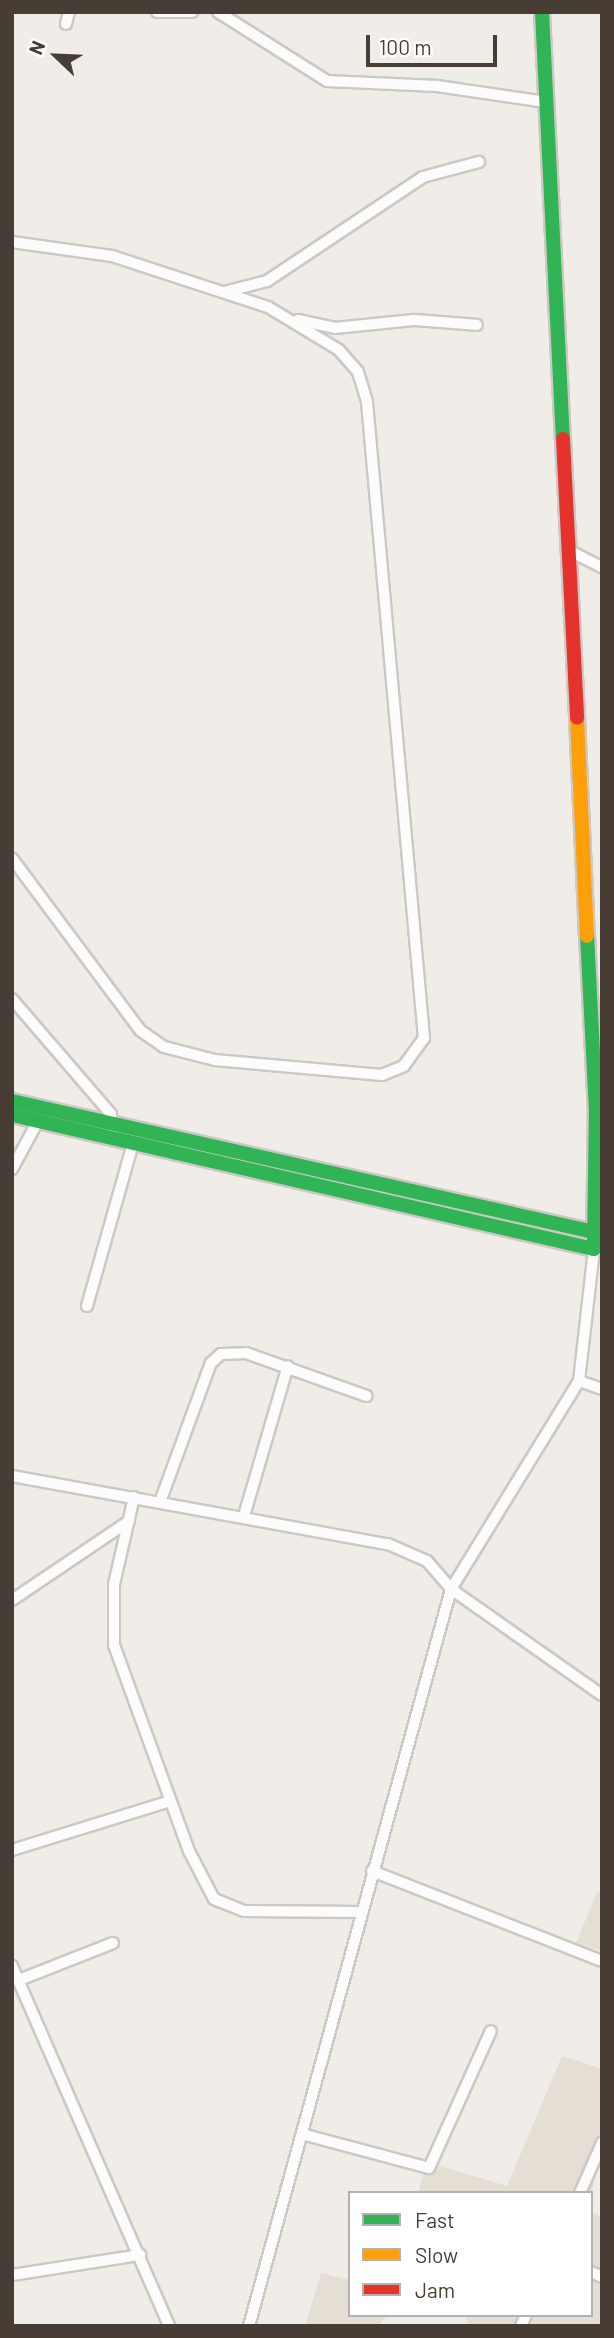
<!DOCTYPE html>
<html>
<head>
<meta charset="utf-8">
<style>
	body { margin:0 }
	#map { position:relative; width:614px; height:2338px; overflow:hidden; background:#f0ece8; font-family:Barlow,sans-serif }
	div>[style] { position:absolute }
	[style*='--x'] { left:calc(var(--x)*1px); top:calc(var(--y)*1px); width:calc(var(--w)*1px); rotate:calc(var(--a)*1deg) }
	.residential>* { inset:0; background:#e5ded5 }
	.roads { filter:drop-shadow(2px 0 #cdc8c4) drop-shadow(-2px 0 #cdc8c4) drop-shadow(0 2px #cdc8c4) drop-shadow(0 -2px #cdc8c4) }
	.street>* { height:10px; margin:-5px; padding:0 5px; transform-origin:5px; border-radius:5px; background:#fdfcfc }
	.fast>* { height:14px; margin:-7px; padding:0 7px; transform-origin:7px; border-radius:7px; background:#30b455 }
	.slow>* { height:14px; margin:-7px; padding:0 7px; transform-origin:7px; border-radius:7px; background:#ff9f0a }
	.jam>* { height:14px; margin:-7px; padding:0 7px; transform-origin:7px; border-radius:7px; background:#e5322d }
	span { translate:-50% -50%; white-space:nowrap; text-align:center; line-height:1.15; -webkit-text-stroke:5px #fff; paint-order:stroke }
	.frame { position:absolute; inset:0; border:14px solid #473d34; pointer-events:none }
	.legend { position:absolute; left:348px; top:2191px; width:245px; height:126px; box-sizing:border-box; background:#fff; border:2px solid #b5b1ae; margin:0; padding:9px 12px; list-style:none; font-size:21px; color:#473d34 }
	.legend li { display:flex; align-items:center; gap:14px; height:35px }
	.legend b { width:35px; border:2px solid #b5b1ae }
	.north { position:absolute; left:21px; top:21px; width:70px; height:70px; -webkit-text-stroke:5px #fff; paint-order:stroke; rotate:293deg; font-size:19px; font-weight:700; line-height:28px; text-align:center; color:#473d34 }
	.north::after { content:''; display:block; margin:auto; width:24px; height:32px; background:#473d34; clip-path:polygon(50% 0,100% 100%,50% 72%,0 100%) }
	.scale { position:absolute; left:366px; top:35px; width:131px; height:32px; box-sizing:border-box; border:4px solid #473d34; border-top:0; padding-left:9px; font-size:21px; line-height:24px; white-space:nowrap; color:#473d34; -webkit-text-stroke:5px #fff; paint-order:stroke }
</style>
</head>
<body>
<div id="map">
	<div class="residential">
		<div style="clip-path:polygon(597px 1892px,602px 1893px,602px 1951px,576px 1943px)"></div>
		<div style="clip-path:polygon(562px 2056px,602px 2069px,602px 2148px,591px 2196px,418px 2193px,427px 2162px,507px 2186px)"></div>
		<div style="clip-path:polygon(591px 2212px,602px 2217px,602px 2326px,469px 2326px,465px 2315px,591px 2315px)"></div>
		<div style="clip-path:polygon(321px 2273px,350px 2280px,350px 2315px,388px 2315px,378px 2326px,305px 2326px)"></div>
	</div>
	<div class="roads">
		<div class="street">
			<div style="--x:157;--y:12;--w:35;--a:0"></div>
			<div style="--x:218;--y:12;--w:129;--a:32.3"></div>
			<div style="--x:327;--y:81;--w:110;--a:2.6"></div>
			<div style="--x:437;--y:86;--w:110;--a:8.4"></div>
			<div style="--x:66;--y:24;--w:12;--a:-76"></div>
			<div style="--x:12;--y:242;--w:101;--a:8"></div>
			<div style="--x:112;--y:256;--w:164;--a:18.1"></div>
			<div style="--x:268;--y:307;--w:83;--a:31.2"></div>
			<div style="--x:339;--y:350;--w:29;--a:49"></div>
			<div style="--x:358;--y:372;--w:31;--a:73"></div>
			<div style="--x:367;--y:402;--w:639;--a:84.88"></div>
			<div style="--x:424;--y:1038;--w:34;--a:126"></div>
			<div style="--x:404;--y:1066;--w:24;--a:158"></div>
			<div style="--x:382;--y:1075;--w:168;--a:-174.9"></div>
			<div style="--x:215;--y:1060;--w:53;--a:-165.7"></div>
			<div style="--x:164;--y:1047;--w:29;--a:-145"></div>
			<div style="--x:140;--y:1030;--w:214;--a:-126.7"></div>
			<div style="--x:224;--y:292;--w:44;--a:-14.3"></div>
			<div style="--x:267;--y:281;--w:187;--a:-33.7"></div>
			<div style="--x:423;--y:177;--w:58;--a:-15"></div>
			<div style="--x:298;--y:320;--w:38;--a:12"></div>
			<div style="--x:335;--y:328;--w:79;--a:-5.8"></div>
			<div style="--x:414;--y:320;--w:63;--a:4.5"></div>
			<div style="--x:570;--y:551;--w:36;--a:27"></div>
			<div style="--x:12;--y:999;--w:152;--a:49.3"></div>
			<div style="--x:111;--y:1114;--w:16;--a:83"></div>
			<div style="--x:12;--y:1169;--w:55;--a:-61.6"></div>
			<div style="--x:87;--y:1306;--w:169;--a:-74.2"></div>
			<div style="--x:579;--y:1381;--w:24;--a:19"></div>
			<div style="--x:12;--y:1476;--w:382;--a:10.3"></div>
			<div style="--x:388;--y:1544;--w:43;--a:23.6"></div>
			<div style="--x:427;--y:1561;--w:37;--a:49"></div>
			<div style="--x:451;--y:1589;--w:184;--a:35.1"></div>
			<div style="--x:134;--y:1497;--w:89;--a:102.9"></div>
			<div style="--x:114;--y:1584;--w:61;--a:90"></div>
			<div style="--x:114;--y:1645;--w:219;--a:70"></div>
			<div style="--x:189;--y:1851;--w:54;--a:62.5"></div>
			<div style="--x:214;--y:1899;--w:32;--a:22"></div>
			<div style="--x:244;--y:1911;--w:117;--a:0.5"></div>
			<div style="--x:160;--y:1502;--w:148;--a:-69.9"></div>
			<div style="--x:211;--y:1363;--w:13;--a:-42"></div>
			<div style="--x:221;--y:1354;--w:25;--a:-2"></div>
			<div style="--x:246;--y:1353;--w:128;--a:19.6"></div>
			<div style="--x:244;--y:1516;--w:156;--a:-73.7"></div>
			<div style="--x:12;--y:1600;--w:141;--a:-34"></div>
			<div style="--x:12;--y:1850;--w:165;--a:-17.2"></div>
			<div style="--x:372;--y:1871;--w:247;--a:21.4"></div>
			<div style="--x:12;--y:1966;--w:393;--a:66.4"></div>
			<div style="--x:19;--y:1980;--w:101;--a:-21.5"></div>
			<div style="--x:302;--y:2134;--w:131;--a:15"></div>
			<div style="--x:429;--y:2168;--w:150;--a:-65.7"></div>
			<div style="--x:580;--y:2193;--w:55;--a:-66.3"></div>
			<div style="--x:591;--y:2272;--w:12;--a:24"></div>
			<div style="--x:12;--y:2275;--w:130;--a:-8.9"></div>
			<div style="--x:249;--y:2326;--w:764;--a:-74.67"></div>
			<div style="--x:451;--y:1589;--w:244;--a:-58.4"></div>
			<div style="--x:579;--y:1381;--w:133;--a:-83.5"></div>
			<div style="--x:521;--y:2326;--w:12;--a:-66"></div>
		</div>
		<div class="fast">
			<div style="--x:542;--y:12;--w:428;--a:87.2"></div>
			<div style="--x:12;--y:1101;--w:597;--a:12.69"></div>
			<div style="--x:12;--y:1115;--w:597;--a:12.97"></div>
			<div style="--x:594;--y:1249;--w:137;--a:-89.2"></div>
			<div style="--x:596;--y:1112;--w:176;--a:-92.9"></div>
		</div>
		<div class="slow">
			<div style="--x:577;--y:718;--w:218;--a:87.4"></div>
		</div>
		<div class="jam">
			<div style="--x:563;--y:439;--w:279;--a:87.1"></div>
		</div>
	</div>
	<div class="frame"></div>
	<ul class="legend">
	<li><b style="height:9px;background:#30b455"></b>Fast</li>
	<li><b style="height:9px;background:#ff9f0a"></b>Slow</li>
	<li><b style="height:9px;background:#e5322d"></b>Jam</li>
	</ul>
	<div class="north">N</div>
	<div class="scale">100 m</div>
</div>
</body>
</html>
